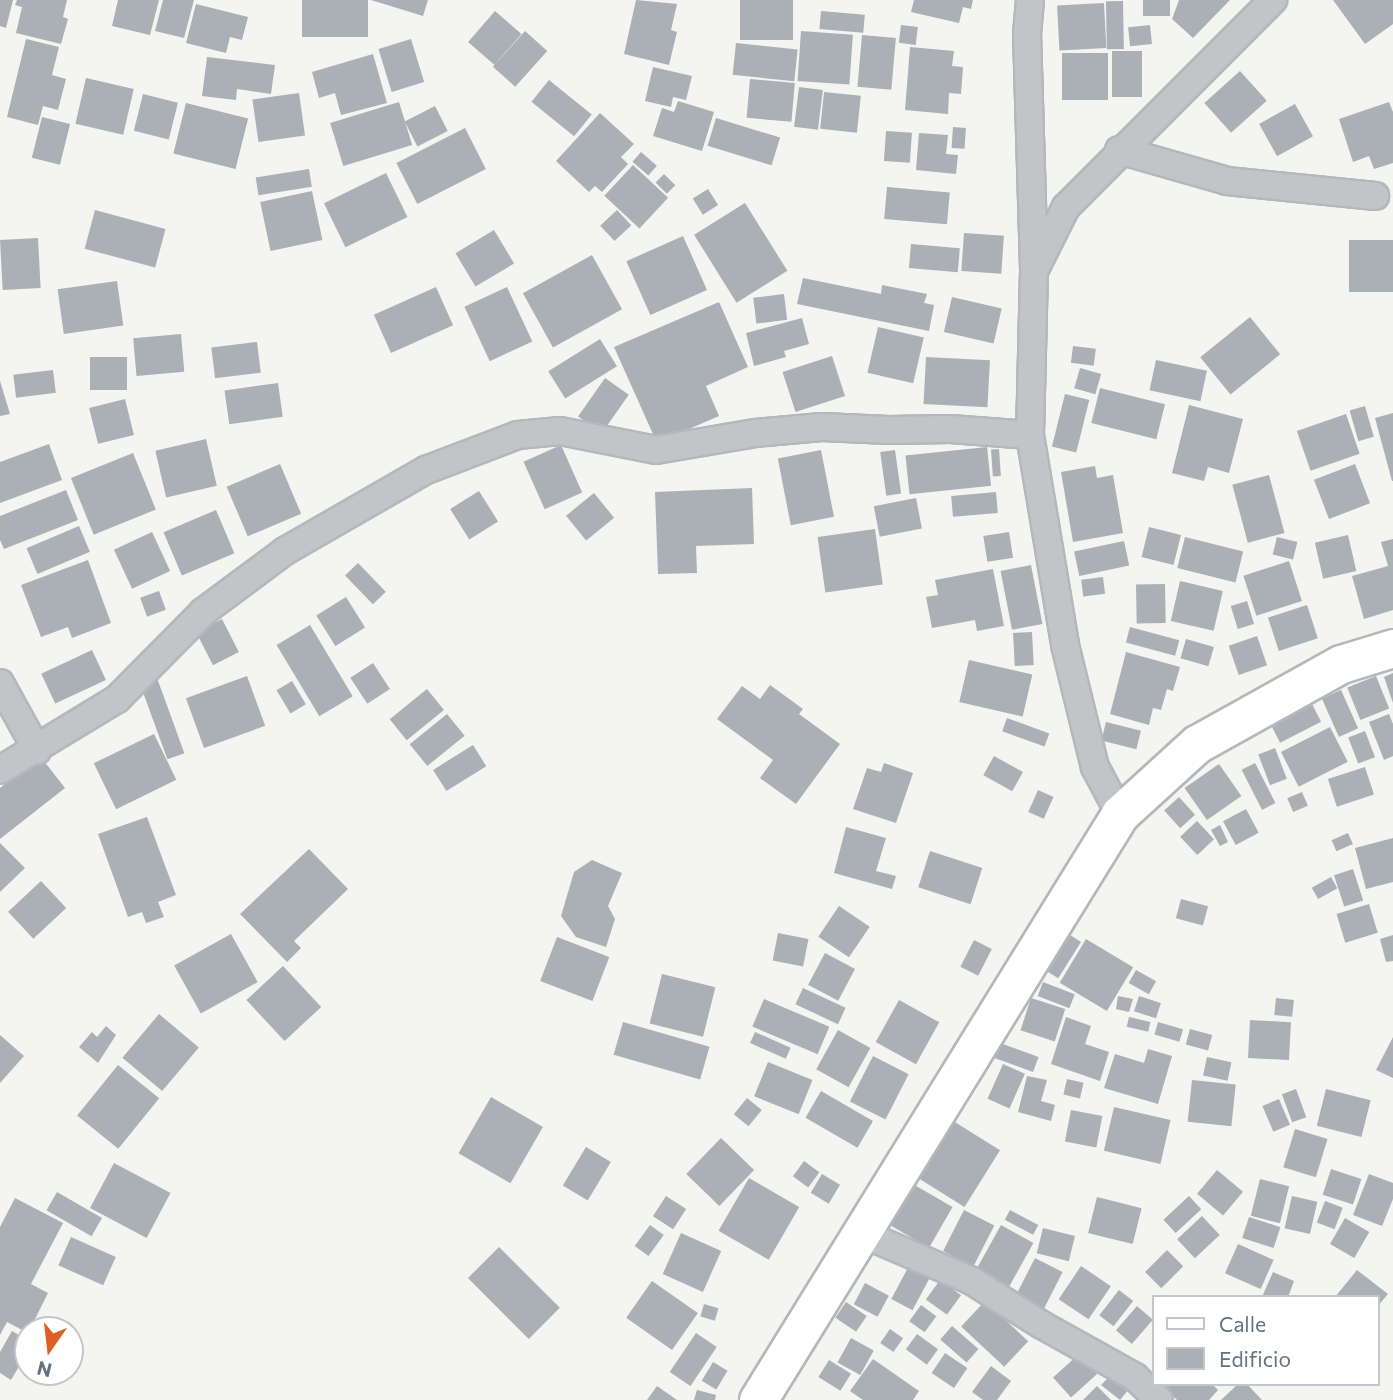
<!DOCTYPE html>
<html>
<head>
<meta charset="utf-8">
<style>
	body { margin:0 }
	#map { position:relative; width:1393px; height:1400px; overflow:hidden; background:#f4f4f0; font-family:Commissioner,sans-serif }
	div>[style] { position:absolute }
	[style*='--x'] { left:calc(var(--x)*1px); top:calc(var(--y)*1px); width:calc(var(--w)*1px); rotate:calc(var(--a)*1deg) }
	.building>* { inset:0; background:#aab0b6; transform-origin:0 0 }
	.roads { filter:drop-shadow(2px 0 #b4b8bc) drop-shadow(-2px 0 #b4b8bc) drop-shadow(0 2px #b4b8bc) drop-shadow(0 -2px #b4b8bc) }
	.street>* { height:26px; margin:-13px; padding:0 13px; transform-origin:13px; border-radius:13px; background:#c2c5c8 }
	.secondary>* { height:37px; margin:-18.5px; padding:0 18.5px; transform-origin:18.5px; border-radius:18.5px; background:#fff }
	span { translate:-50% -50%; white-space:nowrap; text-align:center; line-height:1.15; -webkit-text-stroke:7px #fff; paint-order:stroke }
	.legend { position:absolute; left:1152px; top:1295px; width:228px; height:91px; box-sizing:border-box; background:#fff; border:2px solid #c1c7cc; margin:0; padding:9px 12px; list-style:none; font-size:21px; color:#647280 }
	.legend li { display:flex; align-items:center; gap:14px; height:35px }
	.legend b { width:35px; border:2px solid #c1c7cc }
	.north { position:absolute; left:14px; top:1316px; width:70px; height:70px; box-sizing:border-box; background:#fff; border:2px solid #c1c7cc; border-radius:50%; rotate:194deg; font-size:19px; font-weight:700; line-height:28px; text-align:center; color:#647280 }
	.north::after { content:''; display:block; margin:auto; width:24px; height:32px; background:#de5e26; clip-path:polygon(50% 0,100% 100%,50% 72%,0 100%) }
</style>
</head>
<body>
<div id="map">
	<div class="building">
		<div style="clip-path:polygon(0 0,13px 0,6px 28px,0 26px)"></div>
		<div style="clip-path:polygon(17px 0,67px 0,63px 17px,68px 19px,61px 44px,16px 33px,22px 7px,15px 5px)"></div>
		<div style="clip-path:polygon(118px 0,159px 0,150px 35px,112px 26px)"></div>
		<div style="clip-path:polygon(163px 0,194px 0,184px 38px,155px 31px)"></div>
		<div style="left:302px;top:0;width:66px;height:37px"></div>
		<div style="clip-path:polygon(371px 0,428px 0,423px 16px)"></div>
		<div style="clip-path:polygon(636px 0,677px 4px,671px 30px,677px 32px,669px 65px,624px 54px)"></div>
		<div style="left:740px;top:0;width:53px;height:40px"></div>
		<div style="clip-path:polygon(914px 0,973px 0,971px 9px,963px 7px,959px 23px,911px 12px)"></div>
		<div style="left:1143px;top:0;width:27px;height:16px"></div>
		<div style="clip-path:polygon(1179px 0,1230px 0,1193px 38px,1172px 19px)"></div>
		<div style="clip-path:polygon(1333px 0,1393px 0,1393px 24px,1365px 44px)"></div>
		<div style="left:1123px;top:1px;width:48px;height:17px;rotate:89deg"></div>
		<div style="left:1104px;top:3px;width:45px;height:47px;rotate:87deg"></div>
		<div style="clip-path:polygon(196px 4px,248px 17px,242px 40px,230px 37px,226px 53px,186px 43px)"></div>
		<div style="left:495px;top:11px;width:35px;height:41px;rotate:41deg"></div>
		<div style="left:821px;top:11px;width:44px;height:18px;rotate:5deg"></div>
		<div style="left:901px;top:25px;width:17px;height:18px;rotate:7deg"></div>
		<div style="left:1150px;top:25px;width:19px;height:22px;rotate:84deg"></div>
		<div style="left:525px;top:31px;width:30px;height:48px;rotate:42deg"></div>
		<div style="left:801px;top:31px;width:52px;height:50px;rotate:4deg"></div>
		<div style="left:862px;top:35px;width:34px;height:52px;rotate:5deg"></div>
		<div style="clip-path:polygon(26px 39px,59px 47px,52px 75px,66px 79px,58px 110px,43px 106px,38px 125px,7px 117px)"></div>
		<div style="left:411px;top:39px;width:45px;height:34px;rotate:73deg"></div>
		<div style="left:736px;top:43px;width:62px;height:32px;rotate:6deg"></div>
		<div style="clip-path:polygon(910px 47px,954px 51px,952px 66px,963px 67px,961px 94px,949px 93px,948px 114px,905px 110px)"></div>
		<div style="left:1112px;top:51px;width:30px;height:46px"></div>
		<div style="left:1062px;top:53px;width:46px;height:47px"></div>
		<div style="clip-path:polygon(373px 54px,387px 103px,341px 115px,335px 93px,319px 98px,312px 72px)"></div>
		<div style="clip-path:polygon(207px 57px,275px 65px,271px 94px,237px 89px,236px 100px,202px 96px)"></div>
		<div style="clip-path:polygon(653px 67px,692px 76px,686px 100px,673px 97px,671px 107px,645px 101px)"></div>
		<div style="left:1240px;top:71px;width:40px;height:48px;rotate:48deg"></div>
		<div style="left:86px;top:78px;width:49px;height:47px;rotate:13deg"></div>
		<div style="left:750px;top:79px;width:45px;height:39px;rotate:5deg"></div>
		<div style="left:549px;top:80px;width:55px;height:28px;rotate:39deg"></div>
		<div style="left:799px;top:87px;width:24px;height:40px;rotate:7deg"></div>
		<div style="left:824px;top:92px;width:37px;height:37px;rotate:6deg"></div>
		<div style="left:299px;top:93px;width:43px;height:47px;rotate:82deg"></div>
		<div style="left:143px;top:94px;width:36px;height:38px;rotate:14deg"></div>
		<div style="clip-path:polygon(678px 101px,714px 112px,702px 151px,653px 136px,662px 108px,674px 112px)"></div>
		<div style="left:399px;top:102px;width:45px;height:72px;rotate:73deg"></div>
		<div style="clip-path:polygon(1389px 102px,1393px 112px,1393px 163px,1374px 169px,1369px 156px,1353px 162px,1339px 119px)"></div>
		<div style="left:186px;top:103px;width:64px;height:52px;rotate:14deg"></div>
		<div style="left:1295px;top:104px;width:37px;height:41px;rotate:61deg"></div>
		<div style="left:435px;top:106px;width:28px;height:34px;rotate:63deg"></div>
		<div style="clip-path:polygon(600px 113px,634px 144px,621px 157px,628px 164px,602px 192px,595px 186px,589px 192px,556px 161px)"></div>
		<div style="left:42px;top:117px;width:29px;height:42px;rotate:14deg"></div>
		<div style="left:716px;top:118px;width:67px;height:29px;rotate:17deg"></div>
		<div style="left:953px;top:127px;width:13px;height:21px;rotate:4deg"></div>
		<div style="left:465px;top:128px;width:46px;height:77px;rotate:63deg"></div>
		<div style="left:886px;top:131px;width:26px;height:30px;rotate:4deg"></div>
		<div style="clip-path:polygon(919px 133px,948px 135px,946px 154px,958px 155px,956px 174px,916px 170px)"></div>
		<div style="left:641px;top:152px;width:21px;height:13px;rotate:41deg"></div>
		<div style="left:633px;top:165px;width:48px;height:42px;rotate:43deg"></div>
		<div style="left:309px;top:169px;width:18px;height:54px;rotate:81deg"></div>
		<div style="left:386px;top:173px;width:49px;height:69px;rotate:64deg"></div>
		<div style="left:664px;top:174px;width:16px;height:12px;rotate:45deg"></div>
		<div style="left:887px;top:187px;width:63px;height:32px;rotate:5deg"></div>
		<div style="left:708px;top:189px;width:19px;height:18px;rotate:58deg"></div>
		<div style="left:312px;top:191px;width:50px;height:53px;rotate:78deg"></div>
		<div style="left:745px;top:203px;width:80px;height:60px;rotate:58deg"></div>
		<div style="left:95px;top:210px;width:73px;height:40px;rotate:15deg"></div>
		<div style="left:617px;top:210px;width:21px;height:23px;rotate:47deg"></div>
		<div style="left:494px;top:230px;width:39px;height:45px;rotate:59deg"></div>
		<div style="left:964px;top:233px;width:40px;height:38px;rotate:4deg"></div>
		<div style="left:683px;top:236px;width:59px;height:62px;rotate:66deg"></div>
		<div style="left:38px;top:238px;width:50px;height:38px;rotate:87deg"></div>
		<div style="left:1393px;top:240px;width:52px;height:44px;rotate:90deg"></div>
		<div style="left:911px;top:244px;width:49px;height:24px;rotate:5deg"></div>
		<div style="left:592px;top:255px;width:62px;height:79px;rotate:61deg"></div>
		<div style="clip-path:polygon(803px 278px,881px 294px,882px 285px,927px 294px,924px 303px,934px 305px,929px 331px,797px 304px)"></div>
		<div style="left:117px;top:281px;width:45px;height:60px;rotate:82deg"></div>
		<div style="left:436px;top:287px;width:42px;height:68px;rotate:66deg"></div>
		<div style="left:507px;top:287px;width:60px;height:47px;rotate:65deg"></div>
		<div style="left:784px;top:294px;width:26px;height:31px;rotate:83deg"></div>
		<div style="left:952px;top:297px;width:51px;height:36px;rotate:13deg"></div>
		<div style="clip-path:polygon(719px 302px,748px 367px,706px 386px,719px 416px,657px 443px,614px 347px)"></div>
		<div style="left:1250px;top:317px;width:48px;height:64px;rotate:51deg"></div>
		<div style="clip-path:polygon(802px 318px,809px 344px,784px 351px,786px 357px,754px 366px,746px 333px)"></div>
		<div style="left:878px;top:327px;width:47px;height:47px;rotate:13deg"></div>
		<div style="left:181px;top:334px;width:38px;height:48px;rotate:85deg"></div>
		<div style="left:600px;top:339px;width:32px;height:61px;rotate:58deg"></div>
		<div style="left:257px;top:342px;width:31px;height:46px;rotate:83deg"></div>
		<div style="left:1073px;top:346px;width:23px;height:17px;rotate:7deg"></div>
		<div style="left:832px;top:356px;width:42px;height:52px;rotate:72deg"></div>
		<div style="left:90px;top:357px;width:37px;height:33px"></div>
		<div style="left:926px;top:357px;width:64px;height:47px;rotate:3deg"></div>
		<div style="left:1156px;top:360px;width:52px;height:31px;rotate:12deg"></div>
		<div style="left:1080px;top:368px;width:22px;height:21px;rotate:16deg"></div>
		<div style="left:53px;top:370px;width:23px;height:40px;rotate:83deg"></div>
		<div style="left:605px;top:378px;width:29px;height:47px;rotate:35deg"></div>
		<div style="clip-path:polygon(0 381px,10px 414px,0 416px)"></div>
		<div style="left:278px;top:383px;width:34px;height:54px;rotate:82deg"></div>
		<div style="left:1100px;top:388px;width:67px;height:36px;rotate:14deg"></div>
		<div style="left:1065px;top:394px;width:25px;height:54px;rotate:14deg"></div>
		<div style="left:125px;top:399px;width:37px;height:37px;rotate:76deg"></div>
		<div style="clip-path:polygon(1189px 405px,1243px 419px,1229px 473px,1208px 467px,1204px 481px,1172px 473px)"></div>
		<div style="left:1365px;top:406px;width:32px;height:16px;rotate:74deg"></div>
		<div style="clip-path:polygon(1393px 413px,1393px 481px,1392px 481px,1375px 418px)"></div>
		<div style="left:1346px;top:414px;width:42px;height:52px;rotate:71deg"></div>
		<div style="left:206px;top:439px;width:48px;height:52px;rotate:77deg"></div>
		<div style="clip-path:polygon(49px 444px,62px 480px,0 503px,0 462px)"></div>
		<div style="left:561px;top:445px;width:52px;height:41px;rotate:66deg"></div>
		<div style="left:987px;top:447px;width:39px;height:82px;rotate:84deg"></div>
		<div style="left:999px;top:449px;width:27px;height:8px;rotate:86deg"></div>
		<div style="left:821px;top:450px;width:68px;height:44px;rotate:79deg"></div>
		<div style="left:895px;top:450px;width:44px;height:15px;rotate:82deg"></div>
		<div style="left:133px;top:453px;width:61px;height:67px;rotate:68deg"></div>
		<div style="left:280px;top:464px;width:54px;height:58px;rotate:67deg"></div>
		<div style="left:1355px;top:464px;width:42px;height:44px;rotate:69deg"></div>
		<div style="clip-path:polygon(1095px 466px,1097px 478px,1113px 475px,1123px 533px,1073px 542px,1061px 472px)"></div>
		<div style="left:1269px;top:475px;width:60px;height:38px;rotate:75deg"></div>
		<div style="clip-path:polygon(752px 488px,754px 544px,696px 546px,697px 573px,658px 574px,655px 492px)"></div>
		<div style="clip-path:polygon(66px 490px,78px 520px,4px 549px,0 540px,0 516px)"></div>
		<div style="left:479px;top:491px;width:36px;height:34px;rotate:58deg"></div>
		<div style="left:996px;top:492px;width:21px;height:45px;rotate:85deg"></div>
		<div style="left:594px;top:493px;width:32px;height:36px;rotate:51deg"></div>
		<div style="left:916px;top:498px;width:31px;height:43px;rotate:79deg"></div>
		<div style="left:216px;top:510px;width:47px;height:57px;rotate:67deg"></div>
		<div style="left:79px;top:526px;width:28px;height:57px;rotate:67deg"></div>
		<div style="left:1149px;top:527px;width:33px;height:31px;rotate:14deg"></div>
		<div style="left:875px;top:529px;width:56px;height:58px;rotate:82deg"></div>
		<div style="left:152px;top:532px;width:43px;height:42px;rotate:65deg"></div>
		<div style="left:1009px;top:532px;width:26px;height:26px;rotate:81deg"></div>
		<div style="left:1348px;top:535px;width:37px;height:34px;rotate:77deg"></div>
		<div style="left:1185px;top:537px;width:60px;height:32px;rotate:14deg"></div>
		<div style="left:1277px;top:537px;width:21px;height:18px;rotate:14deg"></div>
		<div style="clip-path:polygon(1393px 539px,1393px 610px,1364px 619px,1352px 576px,1388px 566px,1381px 542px)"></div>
		<div style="left:1124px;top:541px;width:25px;height:51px;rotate:78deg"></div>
		<div style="clip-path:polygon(88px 560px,111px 623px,72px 638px,68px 627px,41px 637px,21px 585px)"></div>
		<div style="left:1289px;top:561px;width:42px;height:48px;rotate:72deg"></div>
		<div style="left:358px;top:563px;width:40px;height:18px;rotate:46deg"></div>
		<div style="left:1031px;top:565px;width:60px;height:31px;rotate:79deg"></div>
		<div style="clip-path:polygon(993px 569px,1004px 626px,977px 631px,975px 620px,932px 628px,926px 597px,938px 595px,935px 580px)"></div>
		<div style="left:1103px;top:577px;width:17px;height:22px;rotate:83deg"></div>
		<div style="left:1180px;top:581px;width:44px;height:41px;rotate:13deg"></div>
		<div style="left:1165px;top:584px;width:39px;height:29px;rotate:89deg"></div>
		<div style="left:159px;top:591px;width:20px;height:20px;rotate:70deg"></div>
		<div style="left:346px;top:597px;width:36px;height:35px;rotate:58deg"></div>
		<div style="left:1247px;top:601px;width:24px;height:17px;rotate:73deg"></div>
		<div style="left:1307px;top:605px;width:35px;height:41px;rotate:72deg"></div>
		<div style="left:222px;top:619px;width:37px;height:29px;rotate:63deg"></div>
		<div style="left:310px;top:625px;width:83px;height:39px;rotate:59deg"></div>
		<div style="left:1130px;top:627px;width:51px;height:16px;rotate:15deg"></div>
		<div style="left:1032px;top:632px;width:33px;height:19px;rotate:87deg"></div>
		<div style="left:1257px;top:636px;width:31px;height:30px;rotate:71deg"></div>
		<div style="left:1186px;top:639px;width:29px;height:20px;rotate:16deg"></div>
		<div style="left:92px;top:650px;width:33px;height:56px;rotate:65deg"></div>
		<div style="clip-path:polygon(1126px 652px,1180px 667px,1173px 691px,1167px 689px,1161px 710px,1153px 708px,1149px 725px,1110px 714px)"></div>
		<div style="left:969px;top:660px;width:65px;height:43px;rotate:13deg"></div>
		<div style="left:373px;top:663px;width:31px;height:27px;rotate:57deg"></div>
		<div style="clip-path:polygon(1393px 673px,1393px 703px,1384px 677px)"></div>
		<div style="left:247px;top:676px;width:53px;height:65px;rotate:70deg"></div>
		<div style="left:1376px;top:676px;width:35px;height:31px;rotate:68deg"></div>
		<div style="left:157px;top:678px;width:80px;height:18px;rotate:70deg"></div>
		<div style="left:292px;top:681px;width:27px;height:18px;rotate:59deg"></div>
		<div style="clip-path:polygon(770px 685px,803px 709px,799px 714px,840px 744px,796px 804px,760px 778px,773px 760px,717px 719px,742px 686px,760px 699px)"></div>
		<div style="left:427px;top:689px;width:27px;height:48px;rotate:51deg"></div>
		<div style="left:1341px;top:690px;width:42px;height:21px;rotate:66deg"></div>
		<div style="left:1312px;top:704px;width:20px;height:46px;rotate:63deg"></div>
		<div style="left:447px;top:714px;width:28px;height:48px;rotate:51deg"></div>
		<div style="clip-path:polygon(1389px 714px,1393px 724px,1393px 756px,1384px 760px,1369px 722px)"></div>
		<div style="left:1007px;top:718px;width:45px;height:14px;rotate:20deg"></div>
		<div style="left:1106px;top:722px;width:36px;height:19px;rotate:14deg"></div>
		<div style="left:1330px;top:727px;width:39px;height:55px;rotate:63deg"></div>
		<div style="left:1365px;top:731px;width:28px;height:18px;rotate:69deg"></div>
		<div style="left:154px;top:734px;width:51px;height:67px;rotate:64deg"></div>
		<div style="left:473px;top:745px;width:25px;height:47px;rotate:58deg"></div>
		<div style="left:1275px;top:748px;width:33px;height:18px;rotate:69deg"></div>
		<div style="clip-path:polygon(40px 756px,65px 788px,0 839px,0 788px)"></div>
		<div style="left:994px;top:756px;width:33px;height:22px;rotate:29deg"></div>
		<div style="clip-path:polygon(884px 763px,913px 773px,896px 823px,853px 809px,867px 768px,881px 772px)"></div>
		<div style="left:1255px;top:763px;width:45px;height:15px;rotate:63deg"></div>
		<div style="left:1219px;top:764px;width:39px;height:42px;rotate:55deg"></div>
		<div style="left:1365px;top:767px;width:29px;height:39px;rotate:72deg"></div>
		<div style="left:1038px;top:790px;width:17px;height:24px;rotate:24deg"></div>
		<div style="left:1302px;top:792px;width:15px;height:16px;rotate:67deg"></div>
		<div style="left:1179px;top:797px;width:24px;height:20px;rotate:48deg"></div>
		<div style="left:1246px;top:809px;width:27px;height:26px;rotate:62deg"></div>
		<div style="clip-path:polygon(147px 817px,176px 895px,158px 902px,164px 917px,146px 923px,142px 912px,128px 917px,98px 834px)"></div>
		<div style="left:1197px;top:821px;width:25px;height:23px;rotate:47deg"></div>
		<div style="clip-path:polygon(1220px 825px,1228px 842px,1220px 846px,1211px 830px)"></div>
		<div style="clip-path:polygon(846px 827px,886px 838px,876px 871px,896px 876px,892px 889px,834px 873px)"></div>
		<div style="left:1348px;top:833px;width:12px;height:18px;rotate:66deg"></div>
		<div style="clip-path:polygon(1393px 838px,1393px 882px,1366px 889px,1355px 848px)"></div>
		<div style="clip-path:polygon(0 843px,25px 868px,0 892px)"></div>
		<div style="clip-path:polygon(309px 849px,348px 889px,294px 941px,301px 948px,287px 962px,240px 914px)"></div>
		<div style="left:930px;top:851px;width:55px;height:38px;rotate:18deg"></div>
		<div style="clip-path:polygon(592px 860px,622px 873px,608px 906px,615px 919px,606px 947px,576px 937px,561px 916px,574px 872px)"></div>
		<div style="left:1353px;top:869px;width:33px;height:20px;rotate:72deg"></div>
		<div style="left:1331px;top:877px;width:13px;height:22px;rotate:61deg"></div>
		<div style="left:41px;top:881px;width:37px;height:45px;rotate:47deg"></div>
		<div style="left:1181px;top:899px;width:28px;height:20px;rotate:15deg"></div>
		<div style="left:1369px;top:904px;width:30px;height:34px;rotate:73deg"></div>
		<div style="left:839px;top:906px;width:37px;height:37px;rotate:34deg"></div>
		<div style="left:778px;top:933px;width:31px;height:28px;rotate:11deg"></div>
		<div style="left:231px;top:934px;width:55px;height:65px;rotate:61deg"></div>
		<div style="left:1070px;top:935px;width:13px;height:43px;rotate:32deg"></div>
		<div style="clip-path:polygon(1393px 935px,1393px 961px,1386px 962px,1380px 939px)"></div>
		<div style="left:557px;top:937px;width:56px;height:47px;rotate:21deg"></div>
		<div style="left:1086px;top:939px;width:55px;height:51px;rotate:31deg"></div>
		<div style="left:974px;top:940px;width:20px;height:30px;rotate:27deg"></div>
		<div style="left:825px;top:953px;width:34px;height:36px;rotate:28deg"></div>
		<div style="left:283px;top:966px;width:56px;height:50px;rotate:47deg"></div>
		<div style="left:1136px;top:970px;width:23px;height:15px;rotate:29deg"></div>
		<div style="left:662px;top:974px;width:55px;height:51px;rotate:14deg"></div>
		<div style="left:1043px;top:982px;width:34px;height:15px;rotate:21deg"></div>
		<div style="left:803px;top:988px;width:47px;height:18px;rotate:25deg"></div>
		<div style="clip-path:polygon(1118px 996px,1133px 999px,1129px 1012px,1116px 1009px)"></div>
		<div style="left:1139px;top:996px;width:23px;height:16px;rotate:18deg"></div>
		<div style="left:1031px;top:998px;width:36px;height:34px;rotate:18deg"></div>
		<div style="left:1276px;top:998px;width:18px;height:17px;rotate:6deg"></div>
		<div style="left:764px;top:999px;width:71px;height:30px;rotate:23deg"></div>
		<div style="left:899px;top:1000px;width:46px;height:48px;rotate:29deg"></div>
		<div style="left:159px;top:1014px;width:52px;height:57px;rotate:40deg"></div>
		<div style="clip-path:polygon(1066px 1017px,1091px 1026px,1085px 1044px,1109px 1052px,1100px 1081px,1051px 1064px)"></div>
		<div style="left:1129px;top:1017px;width:22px;height:10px;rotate:13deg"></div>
		<div style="left:1250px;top:1020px;width:41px;height:38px;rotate:3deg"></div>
		<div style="left:623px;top:1022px;width:90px;height:34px;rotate:16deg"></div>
		<div style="left:1158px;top:1022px;width:26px;height:13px;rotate:16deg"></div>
		<div style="clip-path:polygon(106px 1026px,116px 1035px,98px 1063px,79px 1047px,92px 1032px,97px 1037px)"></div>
		<div style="left:1190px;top:1029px;width:23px;height:16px;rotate:15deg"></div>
		<div style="left:838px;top:1030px;width:37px;height:45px;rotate:29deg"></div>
		<div style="left:755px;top:1032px;width:39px;height:12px;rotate:24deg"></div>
		<div style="clip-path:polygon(0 1035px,24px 1056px,0 1083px)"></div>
		<div style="clip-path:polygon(1393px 1037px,1393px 1078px,1376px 1070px)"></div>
		<div style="left:1000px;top:1043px;width:41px;height:16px;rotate:20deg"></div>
		<div style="clip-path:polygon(1148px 1049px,1172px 1056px,1158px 1104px,1104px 1088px,1115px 1054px,1144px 1063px)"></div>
		<div style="left:873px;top:1056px;width:40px;height:51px;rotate:27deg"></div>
		<div style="left:1207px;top:1057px;width:25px;height:19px;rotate:12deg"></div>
		<div style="left:768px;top:1062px;width:48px;height:37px;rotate:22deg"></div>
		<div style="left:1003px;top:1064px;width:24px;height:38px;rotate:24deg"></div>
		<div style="left:118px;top:1065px;width:53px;height:65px;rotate:39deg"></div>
		<div style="clip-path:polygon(1027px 1076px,1047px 1080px,1041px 1101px,1055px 1105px,1051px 1121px,1018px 1112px)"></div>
		<div style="left:1067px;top:1079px;width:17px;height:16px;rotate:13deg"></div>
		<div style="left:1192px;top:1080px;width:44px;height:42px;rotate:6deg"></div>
		<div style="left:1296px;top:1089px;width:30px;height:15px;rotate:70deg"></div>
		<div style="left:1326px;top:1089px;width:46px;height:38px;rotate:14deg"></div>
		<div style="left:821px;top:1091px;width:60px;height:31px;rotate:30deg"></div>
		<div style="left:491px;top:1097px;width:60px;height:65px;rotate:30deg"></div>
		<div style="left:747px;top:1098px;width:19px;height:21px;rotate:39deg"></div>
		<div style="left:1279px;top:1099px;width:28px;height:18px;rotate:67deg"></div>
		<div style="left:1114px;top:1107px;width:58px;height:45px;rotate:13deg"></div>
		<div style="left:1071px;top:1110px;width:32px;height:32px;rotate:11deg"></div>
		<div style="left:950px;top:1119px;width:59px;height:67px;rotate:32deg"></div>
		<div style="left:1295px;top:1129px;width:34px;height:40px;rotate:17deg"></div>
		<div style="left:721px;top:1138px;width:46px;height:50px;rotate:44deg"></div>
		<div style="left:586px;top:1147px;width:29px;height:45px;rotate:31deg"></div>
		<div style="left:804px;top:1161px;width:19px;height:19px;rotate:36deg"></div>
		<div style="left:114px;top:1163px;width:64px;height:51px;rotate:28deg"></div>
		<div style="left:1331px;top:1169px;width:32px;height:27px;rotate:18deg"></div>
		<div style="left:1217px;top:1170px;width:34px;height:31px;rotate:40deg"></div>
		<div style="left:822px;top:1174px;width:21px;height:22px;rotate:31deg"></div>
		<div style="clip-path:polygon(1369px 1174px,1393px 1183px,1393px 1199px,1382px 1226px,1353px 1215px)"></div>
		<div style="left:749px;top:1178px;width:58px;height:61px;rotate:30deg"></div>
		<div style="left:1260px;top:1179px;width:30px;height:38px;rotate:14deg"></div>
		<div style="left:911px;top:1183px;width:48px;height:47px;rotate:30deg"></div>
		<div style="left:57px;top:1192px;width:52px;height:21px;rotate:30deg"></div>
		<div style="left:666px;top:1196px;width:24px;height:24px;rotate:33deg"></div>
		<div style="left:1189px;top:1196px;width:18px;height:35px;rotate:47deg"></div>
		<div style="left:1292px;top:1196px;width:26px;height:33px;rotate:13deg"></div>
		<div style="left:1097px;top:1197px;width:46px;height:37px;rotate:14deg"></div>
		<div style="clip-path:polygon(15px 1198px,63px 1223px,31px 1284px,48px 1293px,28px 1333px,7px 1322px,0 1335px,0 1227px)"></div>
		<div style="left:1325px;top:1201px;width:19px;height:23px;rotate:21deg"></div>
		<div style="left:964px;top:1210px;width:34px;height:46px;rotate:27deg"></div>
		<div style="left:1010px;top:1210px;width:32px;height:11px;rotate:28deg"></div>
		<div style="left:1202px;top:1216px;width:26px;height:34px;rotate:47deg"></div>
		<div style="left:1249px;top:1217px;width:33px;height:22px;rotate:18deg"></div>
		<div style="left:1345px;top:1218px;width:28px;height:30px;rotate:30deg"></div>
		<div style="left:650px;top:1225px;width:17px;height:26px;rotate:36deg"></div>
		<div style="left:1001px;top:1225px;width:37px;height:53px;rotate:29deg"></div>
		<div style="left:1043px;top:1228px;width:33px;height:26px;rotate:14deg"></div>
		<div style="left:681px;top:1233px;width:44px;height:45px;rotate:24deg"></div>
		<div style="left:71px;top:1237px;width:49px;height:31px;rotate:24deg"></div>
		<div style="left:1238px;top:1244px;width:39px;height:32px;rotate:24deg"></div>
		<div style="left:499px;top:1247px;width:86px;height:44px;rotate:45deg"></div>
		<div style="left:1167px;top:1250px;width:23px;height:31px;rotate:45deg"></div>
		<div style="left:1035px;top:1258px;width:31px;height:47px;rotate:27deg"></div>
		<div style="left:911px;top:1262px;width:24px;height:42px;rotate:28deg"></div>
		<div style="left:1081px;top:1266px;width:36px;height:40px;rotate:34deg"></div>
		<div style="clip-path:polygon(1357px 1270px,1388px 1294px,1377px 1307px,1377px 1297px,1335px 1297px)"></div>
		<div style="clip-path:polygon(1273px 1272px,1294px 1281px,1288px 1297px,1262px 1297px)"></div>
		<div style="left:940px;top:1280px;width:26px;height:24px;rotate:36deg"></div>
		<div style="left:652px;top:1281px;width:56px;height:45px;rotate:35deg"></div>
		<div style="left:865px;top:1283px;width:27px;height:24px;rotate:28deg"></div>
		<div style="left:1119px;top:1290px;width:18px;height:32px;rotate:38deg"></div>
		<div style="left:985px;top:1301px;width:59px;height:35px;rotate:43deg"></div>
		<div style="left:846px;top:1302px;width:25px;height:19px;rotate:34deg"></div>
		<div style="left:704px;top:1304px;width:15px;height:13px;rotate:16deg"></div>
		<div style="left:921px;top:1305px;width:19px;height:20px;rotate:36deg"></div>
		<div style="left:1137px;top:1306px;width:21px;height:32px;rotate:41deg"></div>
		<div style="left:952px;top:1326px;width:35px;height:18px;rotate:41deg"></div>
		<div style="left:890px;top:1329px;width:16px;height:17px;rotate:35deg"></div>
		<div style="clip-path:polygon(12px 1331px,28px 1340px,28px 1351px,11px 1380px,0 1373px,0 1352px)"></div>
		<div style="left:696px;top:1333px;width:25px;height:47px;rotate:34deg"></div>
		<div style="left:917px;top:1334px;width:26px;height:19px;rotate:36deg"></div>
		<div style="left:851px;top:1338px;width:26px;height:28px;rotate:29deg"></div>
		<div style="left:945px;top:1353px;width:27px;height:24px;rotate:34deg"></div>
		<div style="left:1079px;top:1354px;width:27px;height:35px;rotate:48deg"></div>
		<div style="clip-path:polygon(873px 1359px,919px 1391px,913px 1400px,863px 1400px,850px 1391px)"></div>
		<div style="left:829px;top:1360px;width:26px;height:20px;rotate:32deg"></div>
		<div style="left:713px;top:1362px;width:17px;height:22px;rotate:31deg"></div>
		<div style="clip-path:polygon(991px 1366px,1011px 1381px,997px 1400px,983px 1400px,972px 1392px)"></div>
		<div style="clip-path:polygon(1112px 1374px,1129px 1389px,1120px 1400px,1101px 1385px)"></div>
		<div style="clip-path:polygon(1170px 1384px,1212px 1384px,1218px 1390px,1209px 1400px,1177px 1400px,1165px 1389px)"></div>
		<div style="clip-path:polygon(1238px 1384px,1247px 1384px,1262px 1400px,1221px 1400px)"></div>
		<div style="clip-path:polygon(657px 1386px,677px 1400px,647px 1400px)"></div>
		<div style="clip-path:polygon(1097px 1386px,1111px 1400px,1083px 1400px)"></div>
		<div style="clip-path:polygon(697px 1390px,716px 1395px,715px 1400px,694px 1400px)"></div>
	</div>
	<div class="roads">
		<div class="street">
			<div style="--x:1030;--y:0;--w:33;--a:95"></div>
			<div style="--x:1027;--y:33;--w:238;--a:88.3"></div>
			<div style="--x:1034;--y:271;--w:164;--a:91.4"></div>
			<div style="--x:1030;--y:435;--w:213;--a:80.5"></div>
			<div style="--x:1065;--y:645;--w:126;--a:76.2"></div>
			<div style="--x:1095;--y:767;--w:53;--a:62"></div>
			<div style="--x:1119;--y:150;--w:112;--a:16"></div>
			<div style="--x:1227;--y:181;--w:149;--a:5.8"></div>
			<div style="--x:1035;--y:269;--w:69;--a:-63.4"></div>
			<div style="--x:1066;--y:207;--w:293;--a:-45"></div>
			<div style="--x:0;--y:683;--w:77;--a:61.1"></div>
			<div style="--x:0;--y:770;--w:137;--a:-31.3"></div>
			<div style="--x:117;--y:699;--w:122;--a:-45.3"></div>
			<div style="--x:203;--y:612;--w:102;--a:-36.6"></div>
			<div style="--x:285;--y:551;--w:163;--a:-29.9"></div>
			<div style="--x:426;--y:470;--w:98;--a:-20.8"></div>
			<div style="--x:518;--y:435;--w:42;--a:-5.4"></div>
			<div style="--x:560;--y:431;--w:98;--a:11.2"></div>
			<div style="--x:656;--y:450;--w:100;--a:-9.7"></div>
			<div style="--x:755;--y:433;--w:67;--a:-5.1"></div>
			<div style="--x:822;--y:427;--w:67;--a:2.6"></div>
			<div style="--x:889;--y:430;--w:61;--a:-0.9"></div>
			<div style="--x:950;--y:429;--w:80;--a:4.3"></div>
			<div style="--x:859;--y:1232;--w:123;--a:23.4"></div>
			<div style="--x:972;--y:1281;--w:83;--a:32.2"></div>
			<div style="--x:1042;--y:1325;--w:107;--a:29.2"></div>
			<div style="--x:1135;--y:1377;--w:33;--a:44"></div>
		</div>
		<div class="secondary">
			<div style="--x:758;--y:1400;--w:689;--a:-58.29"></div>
			<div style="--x:1120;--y:814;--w:104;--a:-42.3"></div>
			<div style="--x:1197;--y:744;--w:165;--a:-29.1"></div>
			<div style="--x:1341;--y:664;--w:54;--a:-17.1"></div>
		</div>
	</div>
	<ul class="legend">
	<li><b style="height:9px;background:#fff"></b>Calle</li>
	<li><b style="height:19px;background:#aab0b6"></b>Edificio</li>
	</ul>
	<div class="north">N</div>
</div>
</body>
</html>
